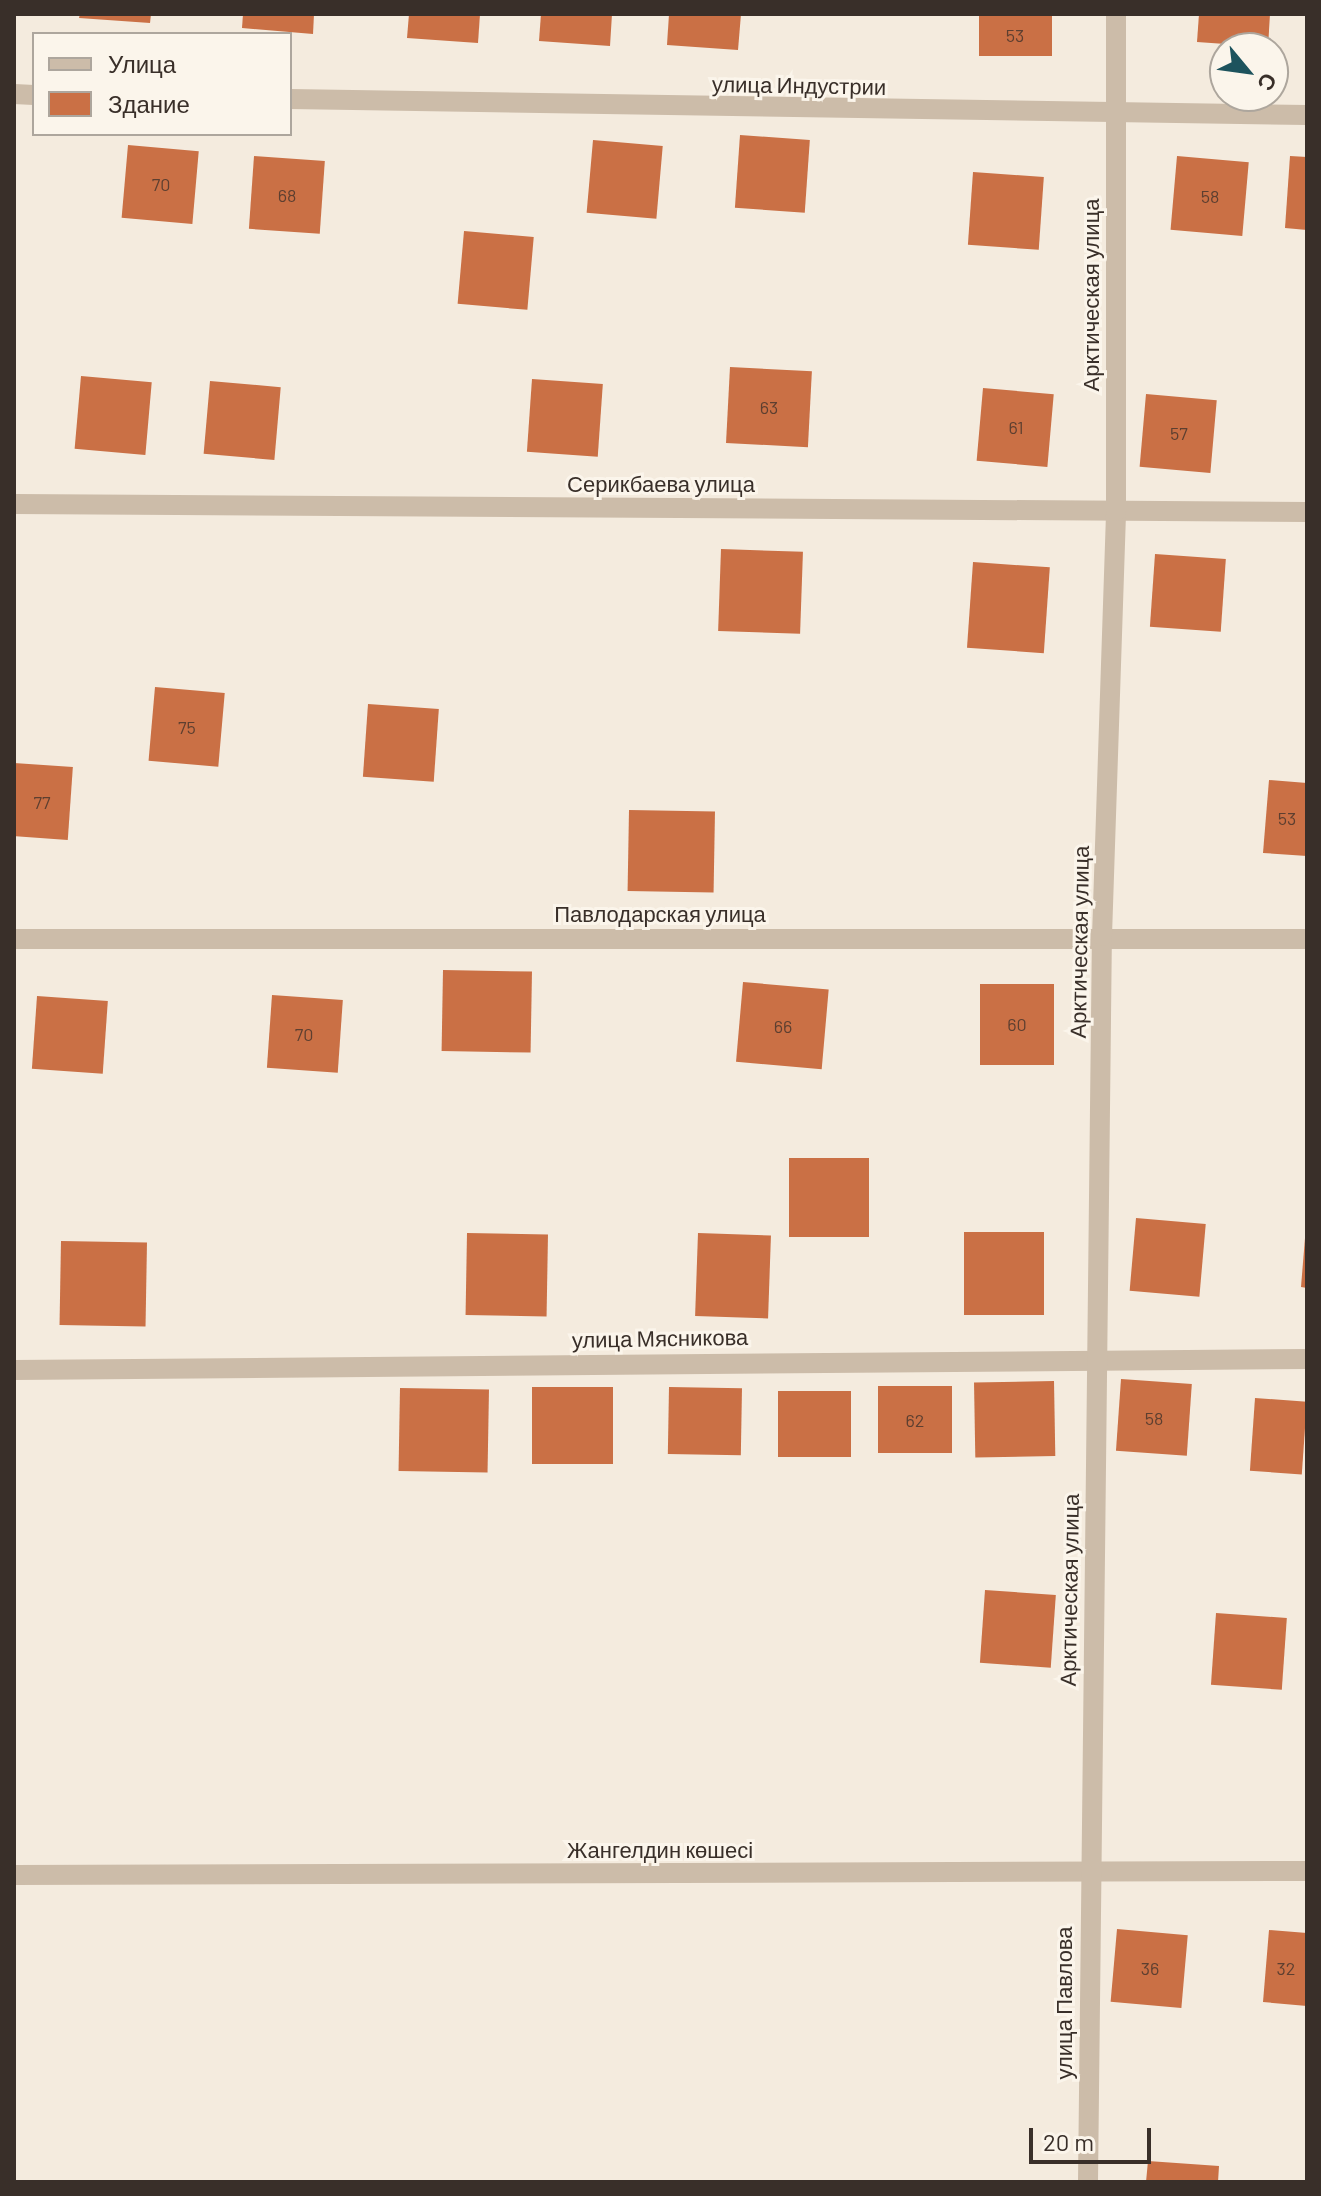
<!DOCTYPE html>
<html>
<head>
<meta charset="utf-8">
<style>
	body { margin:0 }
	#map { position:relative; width:1321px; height:2196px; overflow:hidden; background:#f4ebde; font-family:Barlow,sans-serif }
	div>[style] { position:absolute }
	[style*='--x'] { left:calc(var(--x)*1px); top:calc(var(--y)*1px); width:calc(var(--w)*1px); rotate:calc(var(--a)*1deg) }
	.building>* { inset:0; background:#ca7045; transform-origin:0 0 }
	.street>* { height:20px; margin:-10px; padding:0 10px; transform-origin:10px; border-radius:10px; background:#ccbca9 }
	span { translate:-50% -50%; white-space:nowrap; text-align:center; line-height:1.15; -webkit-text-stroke:6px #fbf5eb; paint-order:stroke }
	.number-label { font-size:18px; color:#5d3f30 }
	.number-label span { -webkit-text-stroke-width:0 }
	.street-label { font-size:22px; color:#392f29 }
	.frame { position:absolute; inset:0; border:16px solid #392f29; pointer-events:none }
	.legend { position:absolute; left:32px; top:32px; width:260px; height:104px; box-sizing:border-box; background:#fbf5eb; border:2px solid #ada69d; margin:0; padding:10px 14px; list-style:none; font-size:24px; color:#392f29 }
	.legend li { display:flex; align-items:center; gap:16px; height:40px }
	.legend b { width:40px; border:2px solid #ada69d }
	.north { position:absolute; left:1209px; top:32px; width:80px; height:80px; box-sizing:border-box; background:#fbf5eb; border:2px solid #ada69d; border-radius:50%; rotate:119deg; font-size:22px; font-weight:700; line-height:32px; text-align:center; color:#392f29 }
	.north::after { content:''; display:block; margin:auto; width:28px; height:36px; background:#1d535d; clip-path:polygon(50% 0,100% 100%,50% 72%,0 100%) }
	.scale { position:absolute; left:1029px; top:2128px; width:122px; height:36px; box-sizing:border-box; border:4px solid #392f29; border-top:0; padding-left:10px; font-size:24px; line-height:28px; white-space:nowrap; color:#392f29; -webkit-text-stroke:6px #fbf5eb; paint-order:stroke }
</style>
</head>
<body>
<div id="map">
	<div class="building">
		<div style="clip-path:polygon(80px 14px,151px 14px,150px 23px,79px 18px)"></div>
		<div style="clip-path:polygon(243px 14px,314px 14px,313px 34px,242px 28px)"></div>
		<div style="clip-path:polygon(409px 14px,480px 14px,478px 43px,407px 38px)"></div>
		<div style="clip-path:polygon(541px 14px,612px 14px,610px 46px,539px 41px)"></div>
		<div style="clip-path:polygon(669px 14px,741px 14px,738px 50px,667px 45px)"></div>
		<div style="left:979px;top:14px;width:73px;height:42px"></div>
		<div style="clip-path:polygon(1199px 14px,1270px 14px,1268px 47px,1197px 42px)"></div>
		<div style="left:740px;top:135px;width:70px;height:73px;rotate:4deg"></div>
		<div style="left:593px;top:140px;width:70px;height:73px;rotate:5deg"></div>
		<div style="left:128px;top:145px;width:71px;height:73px;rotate:5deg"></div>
		<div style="left:254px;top:156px;width:71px;height:73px;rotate:4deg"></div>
		<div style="left:1177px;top:156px;width:72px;height:74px;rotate:5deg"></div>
		<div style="clip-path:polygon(1290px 156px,1307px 157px,1307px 230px,1285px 228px)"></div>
		<div style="left:973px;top:172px;width:71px;height:73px;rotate:4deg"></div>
		<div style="left:464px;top:231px;width:70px;height:73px;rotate:5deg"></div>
		<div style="left:730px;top:367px;width:82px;height:76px;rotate:3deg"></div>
		<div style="left:81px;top:376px;width:71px;height:73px;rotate:5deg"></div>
		<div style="left:532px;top:379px;width:71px;height:73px;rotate:4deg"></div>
		<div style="left:210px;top:381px;width:71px;height:73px;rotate:5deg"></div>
		<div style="left:983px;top:388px;width:71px;height:73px;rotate:5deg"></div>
		<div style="left:1146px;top:394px;width:71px;height:73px;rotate:5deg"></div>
		<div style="left:721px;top:549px;width:82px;height:82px;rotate:2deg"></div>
		<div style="left:1155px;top:554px;width:71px;height:73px;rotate:4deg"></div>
		<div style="left:973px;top:562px;width:77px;height:86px;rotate:4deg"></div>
		<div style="left:155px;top:687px;width:70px;height:74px;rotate:5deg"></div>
		<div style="left:368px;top:704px;width:71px;height:73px;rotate:4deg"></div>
		<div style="left:14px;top:763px;width:59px;height:73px;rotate:4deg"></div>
		<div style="clip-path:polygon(1269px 780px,1307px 783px,1307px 856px,1263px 853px)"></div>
		<div style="left:629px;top:810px;width:86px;height:81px;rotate:1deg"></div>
		<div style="left:443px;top:970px;width:89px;height:81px;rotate:1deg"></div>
		<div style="left:743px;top:982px;width:86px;height:80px;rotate:5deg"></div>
		<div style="left:1054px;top:984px;width:81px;height:74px;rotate:90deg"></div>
		<div style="left:272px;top:995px;width:71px;height:73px;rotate:4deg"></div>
		<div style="left:37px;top:996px;width:71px;height:73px;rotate:4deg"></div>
		<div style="left:789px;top:1158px;width:80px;height:79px"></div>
		<div style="left:1136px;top:1218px;width:70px;height:73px;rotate:5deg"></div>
		<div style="left:964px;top:1232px;width:80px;height:83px"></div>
		<div style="left:467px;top:1233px;width:81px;height:82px;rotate:1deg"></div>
		<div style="left:698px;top:1233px;width:73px;height:83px;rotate:2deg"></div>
		<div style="clip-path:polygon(1305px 1238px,1307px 1238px,1307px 1288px,1301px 1287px)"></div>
		<div style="left:61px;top:1241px;width:86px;height:84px;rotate:1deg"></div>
		<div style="left:1121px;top:1379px;width:71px;height:72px;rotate:4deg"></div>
		<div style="left:1054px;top:1381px;width:75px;height:80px;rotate:89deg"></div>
		<div style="left:878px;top:1386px;width:74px;height:67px"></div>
		<div style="left:532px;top:1387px;width:81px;height:77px"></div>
		<div style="left:669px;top:1387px;width:73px;height:67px;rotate:1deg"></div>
		<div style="left:400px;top:1388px;width:89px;height:83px;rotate:1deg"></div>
		<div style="left:778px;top:1391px;width:73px;height:66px"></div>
		<div style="left:1255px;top:1398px;width:52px;height:73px;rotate:4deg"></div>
		<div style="left:985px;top:1590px;width:71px;height:73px;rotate:4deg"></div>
		<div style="left:1216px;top:1613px;width:71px;height:72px;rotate:4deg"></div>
		<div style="left:1117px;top:1929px;width:71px;height:73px;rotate:5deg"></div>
		<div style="clip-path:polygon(1269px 1930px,1307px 1933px,1307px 2006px,1263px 2002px)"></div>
		<div style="clip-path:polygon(1148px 2161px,1219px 2166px,1218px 2182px,1146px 2182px)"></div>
	</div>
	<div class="street">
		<div style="--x:14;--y:94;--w:20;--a:3"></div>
		<div style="--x:290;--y:99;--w:1017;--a:0.9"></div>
		<div style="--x:14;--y:504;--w:1293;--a:0.35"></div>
		<div style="--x:14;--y:939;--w:1293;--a:0"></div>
		<div style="--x:14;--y:1370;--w:1293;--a:-0.49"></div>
		<div style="--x:14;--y:1875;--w:1293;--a:-0.18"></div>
		<div style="--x:1088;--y:2182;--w:1246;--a:-89.36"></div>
		<div style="--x:1102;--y:936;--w:425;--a:-88.1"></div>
		<div style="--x:1116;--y:511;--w:497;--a:-90"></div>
	</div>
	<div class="number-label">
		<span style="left:1015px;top:35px">53</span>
		<span style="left:161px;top:184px">70</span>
		<span style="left:287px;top:195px">68</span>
		<span style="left:1210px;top:196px">58</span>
		<span style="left:769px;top:407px">63</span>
		<span style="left:1016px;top:427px">61</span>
		<span style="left:1179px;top:433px">57</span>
		<span style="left:187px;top:727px">75</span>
		<span style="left:42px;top:802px">77</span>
		<span style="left:1287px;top:818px">53</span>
		<span style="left:1017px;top:1024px">60</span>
		<span style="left:783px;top:1026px">66</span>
		<span style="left:304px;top:1034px">70</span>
		<span style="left:1154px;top:1418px">58</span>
		<span style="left:915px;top:1420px">62</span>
		<span style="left:1150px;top:1968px">36</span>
		<span style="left:1286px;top:1968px">32</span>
	</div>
	<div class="street-label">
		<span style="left:799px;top:85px;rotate:1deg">улица Индустрии</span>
		<span style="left:1091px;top:295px;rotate:-90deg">Арктическая улица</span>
		<span style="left:661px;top:484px">Серикбаева улица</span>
		<span style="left:660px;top:914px">Павлодарская улица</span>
		<span style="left:1079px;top:942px;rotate:-89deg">Арктическая улица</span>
		<span style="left:660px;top:1338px;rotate:-1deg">улица Мясникова</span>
		<span style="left:1069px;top:1590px;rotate:-89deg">Арктическая улица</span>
		<span style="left:660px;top:1850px">Жангелдин көшесі</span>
		<span style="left:1064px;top:2003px;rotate:-90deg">улица Павлова</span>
	</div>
	<div class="frame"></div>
	<ul class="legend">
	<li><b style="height:10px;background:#ccbca9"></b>Улица</li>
	<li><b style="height:22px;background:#ca7045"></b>Здание</li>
	</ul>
	<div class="north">С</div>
	<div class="scale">20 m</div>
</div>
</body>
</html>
